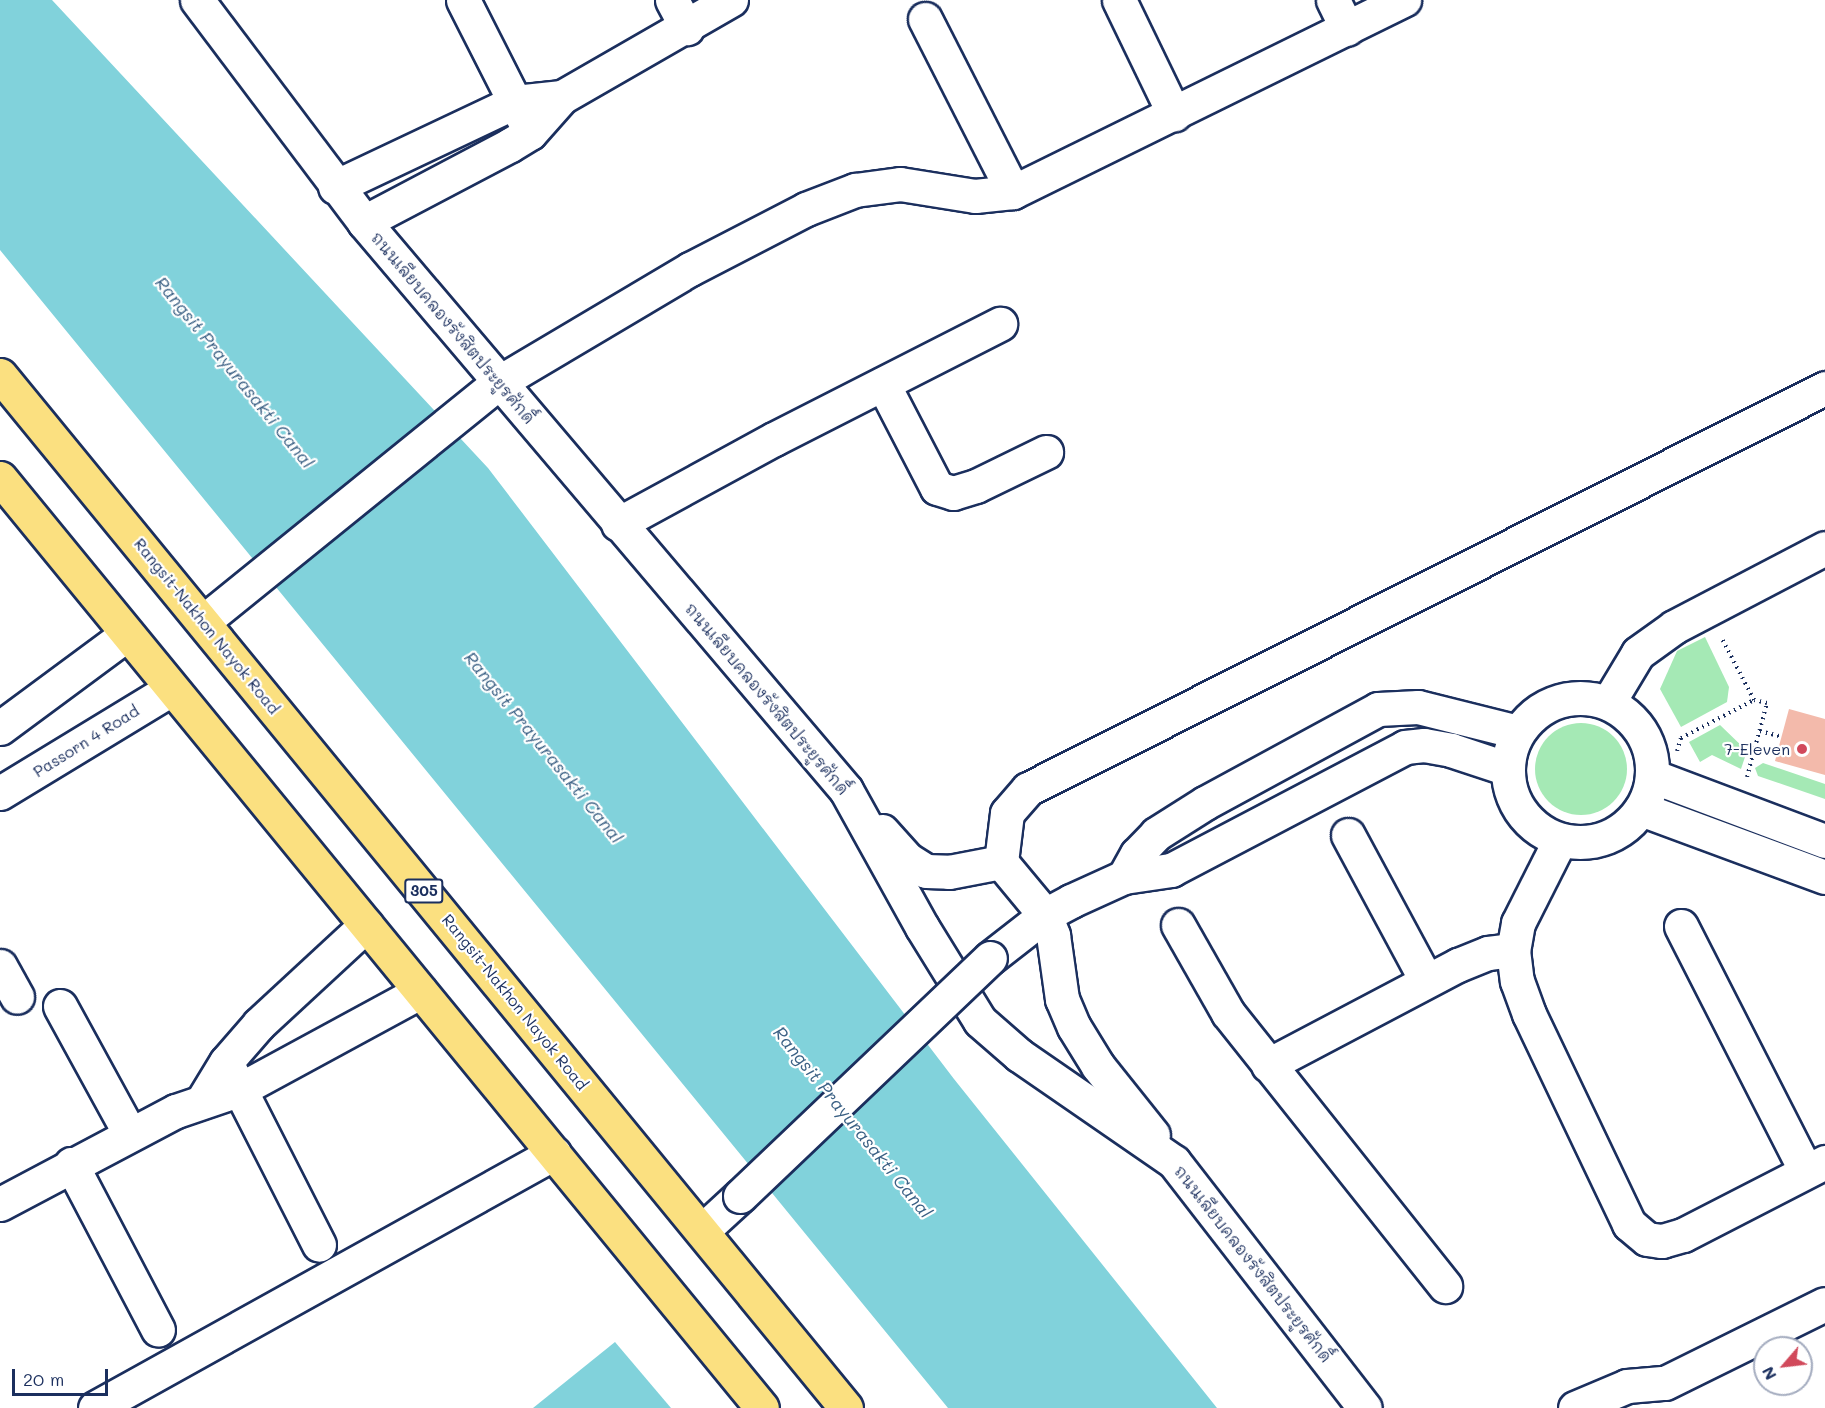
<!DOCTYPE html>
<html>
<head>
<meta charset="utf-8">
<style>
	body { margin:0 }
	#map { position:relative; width:1825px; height:1408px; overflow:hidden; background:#fff; font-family:Mali,"Playpen Sans Thai",sans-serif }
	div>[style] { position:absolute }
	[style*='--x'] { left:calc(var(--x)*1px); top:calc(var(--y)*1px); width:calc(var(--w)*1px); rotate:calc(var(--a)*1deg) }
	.green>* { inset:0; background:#a5e9b5 }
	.round { border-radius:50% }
	.water>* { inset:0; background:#81d2db }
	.building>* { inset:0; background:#f3baab }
	.path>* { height:4px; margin-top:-2px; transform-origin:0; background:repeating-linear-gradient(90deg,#1b2f5e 0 1.5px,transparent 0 6px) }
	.roads { filter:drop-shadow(2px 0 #1b2f5e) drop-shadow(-2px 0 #1b2f5e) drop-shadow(0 2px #1b2f5e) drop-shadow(0 -2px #1b2f5e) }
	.minor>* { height:33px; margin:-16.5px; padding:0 16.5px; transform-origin:16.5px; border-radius:16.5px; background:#fff }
	.minor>.ring { margin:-16.5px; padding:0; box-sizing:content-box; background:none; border:33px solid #fff; border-radius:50% }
	.major>* { height:33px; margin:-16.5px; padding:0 16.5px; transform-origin:16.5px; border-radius:16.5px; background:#fbe080 }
	.bridges { filter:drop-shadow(2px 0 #1b2f5e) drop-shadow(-2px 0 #1b2f5e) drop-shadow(0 2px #1b2f5e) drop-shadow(0 -2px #1b2f5e) }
	.minor-bridge>* { height:33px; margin:-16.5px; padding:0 16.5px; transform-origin:16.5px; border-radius:16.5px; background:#fff }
	.dots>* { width:16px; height:16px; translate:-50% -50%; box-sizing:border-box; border:3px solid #fff; border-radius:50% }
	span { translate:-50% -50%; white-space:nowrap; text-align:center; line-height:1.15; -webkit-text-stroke:4.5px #fff; paint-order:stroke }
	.shield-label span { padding:2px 4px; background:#fff; border:2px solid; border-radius:4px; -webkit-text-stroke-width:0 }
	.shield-label { font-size:15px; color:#1b2f5e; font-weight:700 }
	.street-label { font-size:16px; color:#1b2f5e }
	.poi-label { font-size:16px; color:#1b2f5e }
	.right { translate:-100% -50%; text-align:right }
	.water-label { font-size:18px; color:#3a6084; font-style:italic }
	.north { position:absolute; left:1753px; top:1336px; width:60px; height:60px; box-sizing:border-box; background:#fff; border:2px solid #a4acbf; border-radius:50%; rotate:242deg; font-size:16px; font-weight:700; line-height:24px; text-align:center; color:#1b2f5e }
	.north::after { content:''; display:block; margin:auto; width:21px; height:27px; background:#d1495b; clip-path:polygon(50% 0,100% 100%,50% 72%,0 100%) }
	.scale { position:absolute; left:12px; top:1369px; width:96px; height:27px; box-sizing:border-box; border:3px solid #1b2f5e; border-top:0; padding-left:8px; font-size:18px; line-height:21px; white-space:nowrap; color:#1b2f5e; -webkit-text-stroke:4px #fff; paint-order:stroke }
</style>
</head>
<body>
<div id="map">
	<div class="green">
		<div style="clip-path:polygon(1705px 637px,1729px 687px,1727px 702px,1681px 727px,1660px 689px,1677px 651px)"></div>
		<div class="round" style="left:1535px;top:723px;width:92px;height:92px"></div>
		<div style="clip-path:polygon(1720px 725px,1747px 751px,1741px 769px,1712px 755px,1700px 762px,1689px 742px)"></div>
		<div style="clip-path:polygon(1763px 763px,1825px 784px,1825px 799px,1758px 776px,1755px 768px)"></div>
	</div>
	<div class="water">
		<div style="clip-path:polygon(0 0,52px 0,488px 468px,954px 1079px,1217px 1408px,948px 1408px,0 250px)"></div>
		<div style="clip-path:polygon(615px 1342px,671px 1408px,533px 1408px)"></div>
	</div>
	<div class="building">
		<div style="clip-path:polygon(1789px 709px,1825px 719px,1825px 775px,1775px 761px)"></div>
	</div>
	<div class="path">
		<div style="--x:1760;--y:731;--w:23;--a:15"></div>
		<div style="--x:1677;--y:751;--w:14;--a:-73"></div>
		<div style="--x:1681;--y:738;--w:82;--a:-27.5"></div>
		<div style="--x:1754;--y:700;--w:71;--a:-117.6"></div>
		<div style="--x:1747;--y:777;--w:77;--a:-74.9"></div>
		<div style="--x:1767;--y:703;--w:13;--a:-167"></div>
	</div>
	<div class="roads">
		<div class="minor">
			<div style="--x:197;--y:0;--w:278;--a:53"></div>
			<div style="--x:364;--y:222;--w:745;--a:49.68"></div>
			<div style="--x:846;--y:790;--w:157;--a:61"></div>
			<div style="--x:922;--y:927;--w:110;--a:58.3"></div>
			<div style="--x:980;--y:1021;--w:52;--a:41.1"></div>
			<div style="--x:1019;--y:1055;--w:188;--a:34.6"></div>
			<div style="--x:1174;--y:1162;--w:311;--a:52.2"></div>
			<div style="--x:463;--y:0;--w:135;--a:63.1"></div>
			<div style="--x:672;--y:0;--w:32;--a:62"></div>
			<div style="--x:1119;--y:0;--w:127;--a:64.2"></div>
			<div style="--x:1333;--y:0;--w:32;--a:64"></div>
			<div style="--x:925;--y:19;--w:194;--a:63"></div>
			<div style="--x:335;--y:187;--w:199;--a:-25.3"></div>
			<div style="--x:515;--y:102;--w:47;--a:-6.1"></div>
			<div style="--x:364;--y:222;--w:165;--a:-27.8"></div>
			<div style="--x:510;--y:145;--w:23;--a:-31"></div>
			<div style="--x:530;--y:133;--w:48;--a:-48.4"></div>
			<div style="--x:562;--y:97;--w:195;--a:-29.9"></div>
			<div style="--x:883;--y:384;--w:117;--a:62.6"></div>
			<div style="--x:937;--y:488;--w:17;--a:17"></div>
			<div style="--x:953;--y:493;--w:24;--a:-17"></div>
			<div style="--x:976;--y:486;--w:78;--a:-25.9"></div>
			<div style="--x:618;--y:524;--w:178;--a:-28.6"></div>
			<div style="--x:774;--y:439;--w:254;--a:-27"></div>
			<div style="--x:204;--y:621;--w:378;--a:-39"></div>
			<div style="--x:498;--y:383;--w:223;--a:-30.7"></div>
			<div style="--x:690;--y:269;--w:131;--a:-27.3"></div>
			<div style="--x:806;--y:209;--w:53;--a:-21.2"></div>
			<div style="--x:855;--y:190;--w:45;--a:-7.6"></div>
			<div style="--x:900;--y:184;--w:76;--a:9.1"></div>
			<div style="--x:975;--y:196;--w:38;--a:-6"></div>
			<div style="--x:1013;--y:192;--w:436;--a:-26.2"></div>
			<div class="ring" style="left:1508px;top:698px;width:111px;height:111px"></div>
			<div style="--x:1608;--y:703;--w:58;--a:-59"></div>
			<div style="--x:1638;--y:653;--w:44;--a:-35.8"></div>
			<div style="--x:1674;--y:627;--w:170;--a:-27.6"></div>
			<div style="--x:0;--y:728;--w:158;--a:-36.5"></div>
			<div style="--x:1652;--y:776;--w:185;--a:20.6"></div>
			<div style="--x:0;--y:793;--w:200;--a:-31.3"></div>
			<div style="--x:1641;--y:809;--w:196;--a:20.3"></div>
			<div style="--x:882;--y:831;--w:38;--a:48"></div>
			<div style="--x:907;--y:859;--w:22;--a:32"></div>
			<div style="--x:926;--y:871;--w:23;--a:2"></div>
			<div style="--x:949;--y:872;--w:53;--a:-10.9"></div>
			<div style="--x:1001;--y:862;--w:69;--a:50.3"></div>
			<div style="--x:1045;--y:915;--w:22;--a:68"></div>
			<div style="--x:1053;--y:935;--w:65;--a:82"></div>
			<div style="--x:1062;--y:999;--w:30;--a:67"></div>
			<div style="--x:1074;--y:1027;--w:46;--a:58.4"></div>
			<div style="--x:1098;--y:1066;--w:88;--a:51.4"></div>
			<div style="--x:1348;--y:835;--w:165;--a:61.7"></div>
			<div style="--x:1560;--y:840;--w:93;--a:116.8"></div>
			<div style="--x:1518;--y:923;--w:27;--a:100"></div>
			<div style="--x:1513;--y:950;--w:31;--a:83"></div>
			<div style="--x:1517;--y:981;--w:35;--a:70"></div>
			<div style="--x:1529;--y:1014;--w:233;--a:64.5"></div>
			<div style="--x:1629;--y:1224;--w:23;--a:40"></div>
			<div style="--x:1647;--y:1239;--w:15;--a:8"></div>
			<div style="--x:1662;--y:1241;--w:22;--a:-16"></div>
			<div style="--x:1683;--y:1235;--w:160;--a:-27.2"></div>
			<div style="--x:1001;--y:862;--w:49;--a:-83"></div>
			<div style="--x:1007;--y:813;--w:32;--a:-49"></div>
			<div style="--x:1028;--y:789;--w:892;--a:-26.71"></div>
			<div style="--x:1124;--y:877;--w:26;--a:-61"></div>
			<div style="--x:1137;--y:854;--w:28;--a:-46"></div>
			<div style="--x:1156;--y:834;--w:58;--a:-32.3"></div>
			<div style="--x:1205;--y:803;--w:197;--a:-28.5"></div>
			<div style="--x:1378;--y:709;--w:40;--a:-2.9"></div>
			<div style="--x:1418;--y:707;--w:103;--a:14"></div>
			<div style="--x:1178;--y:925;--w:101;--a:60.4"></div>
			<div style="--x:1228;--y:1013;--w:349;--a:51.5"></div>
			<div style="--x:1681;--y:926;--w:275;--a:63"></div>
			<div style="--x:990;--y:958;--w:70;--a:-38"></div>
			<div style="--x:1045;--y:915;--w:30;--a:-28"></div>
			<div style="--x:1071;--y:901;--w:58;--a:-24.4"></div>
			<div style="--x:1124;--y:877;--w:48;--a:-8.5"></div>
			<div style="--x:1171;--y:870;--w:264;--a:-27.7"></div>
			<div style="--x:1405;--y:747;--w:19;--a:-6"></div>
			<div style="--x:1424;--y:745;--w:27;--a:10"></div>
			<div style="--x:1451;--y:750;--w:60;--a:18.4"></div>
			<div style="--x:0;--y:966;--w:35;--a:61"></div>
			<div style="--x:60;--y:1006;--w:146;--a:61.3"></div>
			<div style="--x:1268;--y:1065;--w:215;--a:-27.8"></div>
			<div style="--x:1458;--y:965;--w:32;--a:-22"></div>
			<div style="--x:1488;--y:953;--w:25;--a:-7"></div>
			<div style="--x:230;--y:1070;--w:196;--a:63"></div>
			<div style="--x:204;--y:1098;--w:42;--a:-58.6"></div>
			<div style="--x:226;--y:1062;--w:50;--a:-49"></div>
			<div style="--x:259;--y:1024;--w:146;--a:-42.8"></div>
			<div style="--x:71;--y:1164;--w:187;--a:62.3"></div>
			<div style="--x:0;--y:1204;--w:199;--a:-27.9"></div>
			<div style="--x:176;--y:1111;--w:69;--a:-18.7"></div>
			<div style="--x:241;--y:1089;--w:204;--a:-28.5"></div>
			<div style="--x:703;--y:1230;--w:50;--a:-42.6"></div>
			<div style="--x:95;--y:1408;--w:525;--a:-29.05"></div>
			<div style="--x:1575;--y:1408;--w:56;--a:-22.9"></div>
			<div style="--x:1627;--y:1386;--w:38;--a:-5"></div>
			<div style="--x:1665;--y:1383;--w:178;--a:-26.3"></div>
		</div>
		<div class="major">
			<div style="--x:0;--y:375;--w:1335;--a:50.68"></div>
			<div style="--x:0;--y:478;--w:1202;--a:50.67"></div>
		</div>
	</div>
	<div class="bridges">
		<div class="minor-bridge">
			<div style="--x:740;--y:1196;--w:345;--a:-43.6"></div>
		</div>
	</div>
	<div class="dots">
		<div style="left:1802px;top:749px;background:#d1495b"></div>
	</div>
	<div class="shield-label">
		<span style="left:424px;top:891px">305</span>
	</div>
	<div class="street-label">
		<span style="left:453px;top:328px;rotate:50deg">ถนนเลียบคลองรังสิตประยูรศักดิ์</span>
		<span style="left:207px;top:626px;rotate:51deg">Rangsit-Nakhon Nayok Road</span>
		<span style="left:767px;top:699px;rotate:50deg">ถนนเลียบคลองรังสิตประยูรศักดิ์</span>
		<span style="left:86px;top:741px;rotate:-32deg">Passorn 4 Road</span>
		<span style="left:515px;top:1002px;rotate:51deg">Rangsit-Nakhon Nayok Road</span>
		<span style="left:1253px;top:1264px;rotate:52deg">ถนนเลียบคลองรังสิตประยูรศักดิ์</span>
	</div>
	<div class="poi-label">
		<span class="right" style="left:1790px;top:749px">7-Eleven</span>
	</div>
	<div class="water-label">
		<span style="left:235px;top:372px;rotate:51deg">Rangsit Prayurasakti Canal</span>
		<span style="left:544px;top:747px;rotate:51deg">Rangsit Prayurasakti Canal</span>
		<span style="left:853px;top:1122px;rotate:51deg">Rangsit Prayurasakti Canal</span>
	</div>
	<div class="north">N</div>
	<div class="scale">20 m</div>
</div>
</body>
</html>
